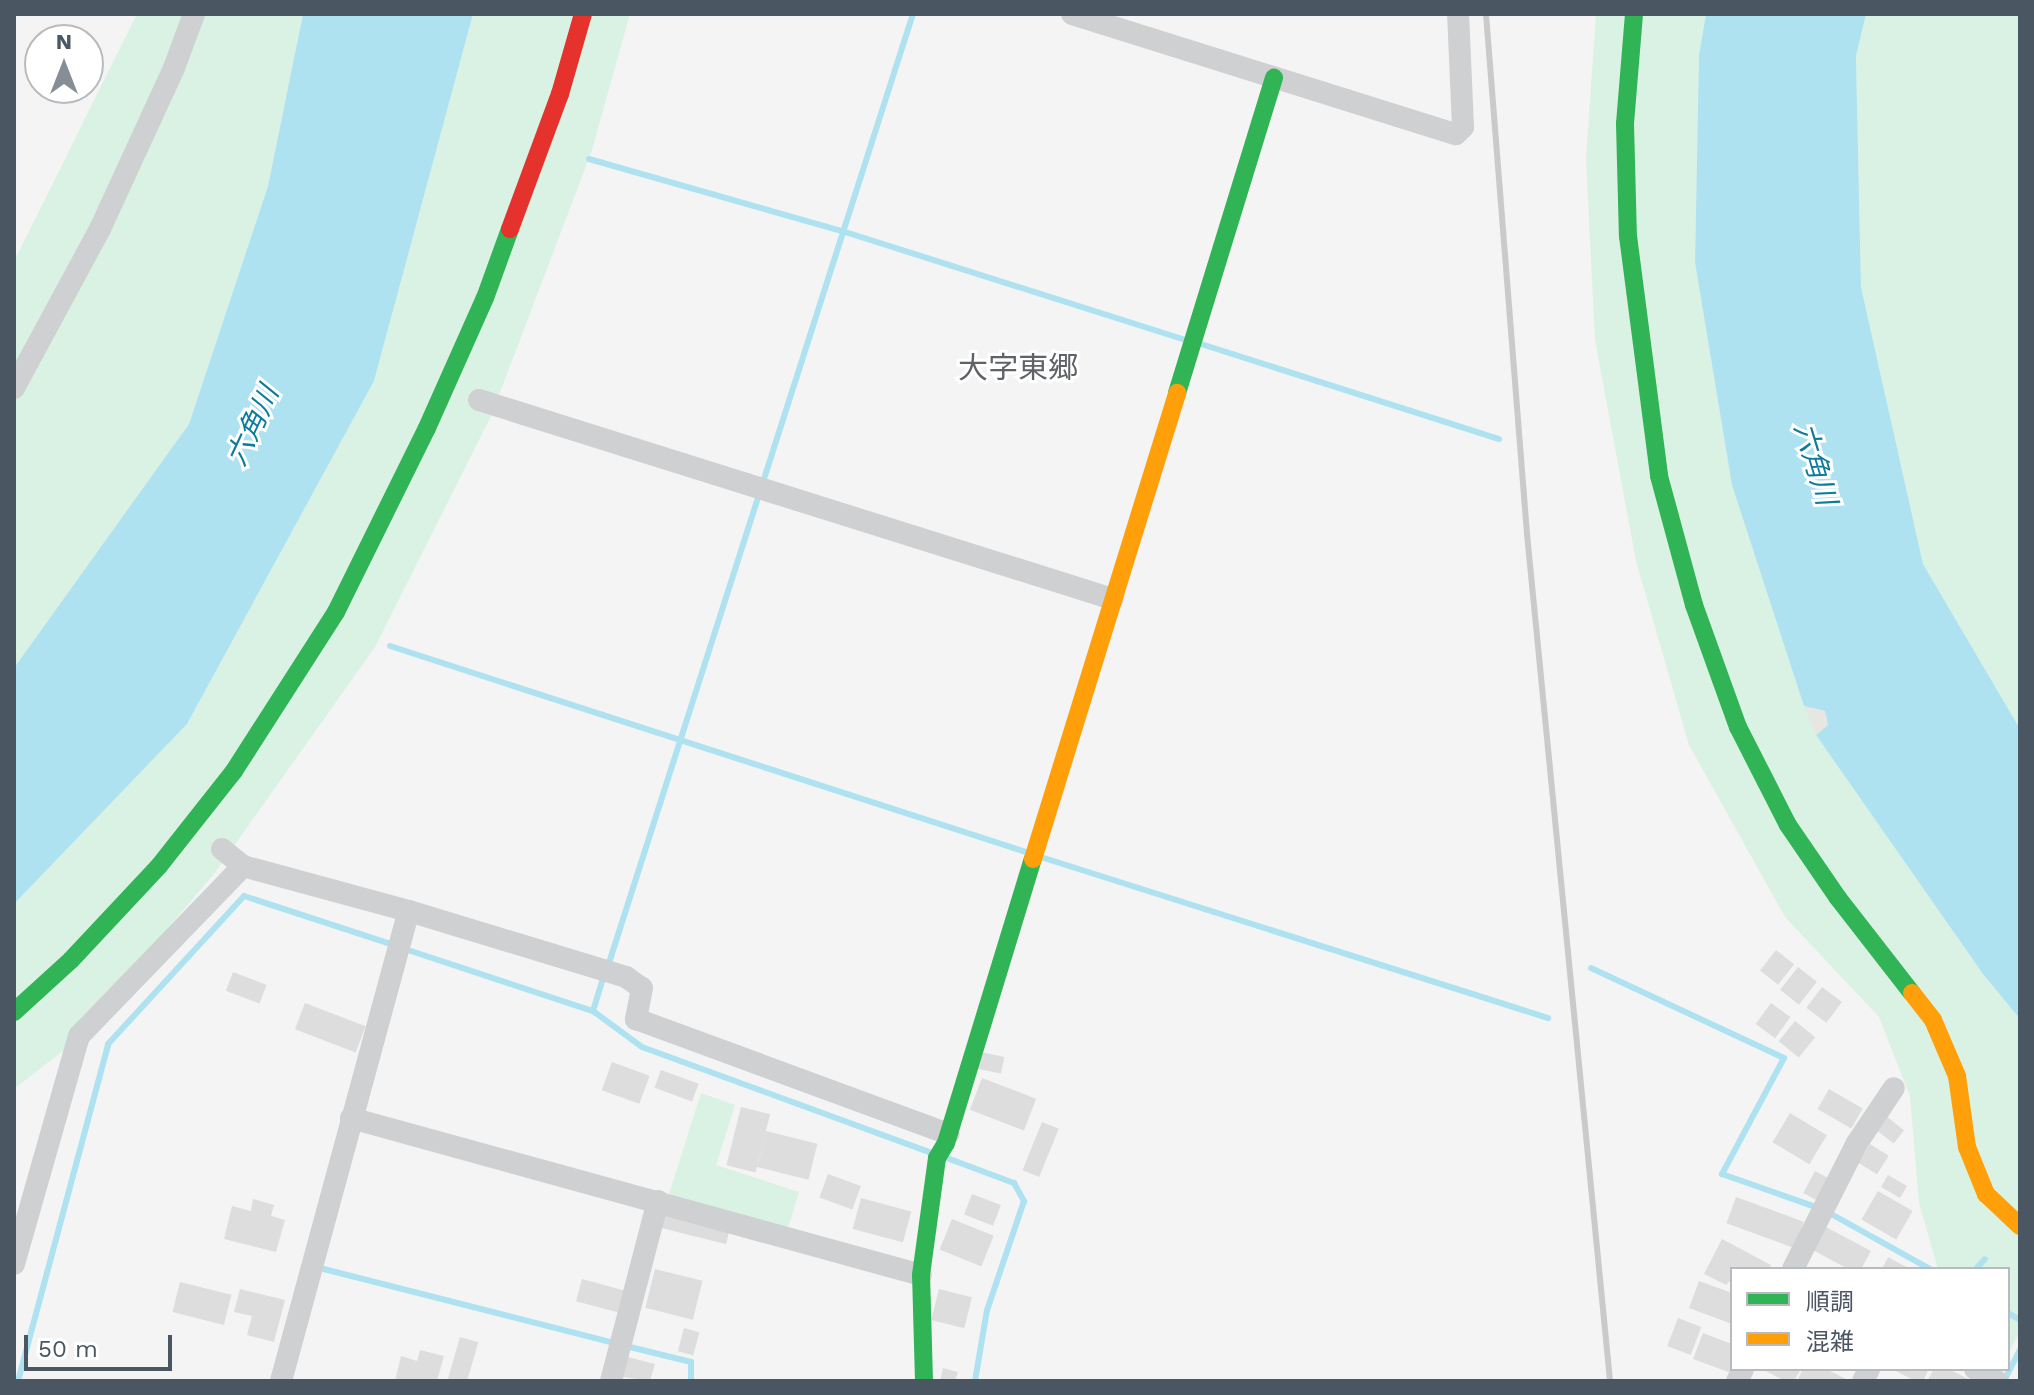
<!DOCTYPE html>
<html>
<head>
<meta charset="utf-8">
<style>
	body { margin:0 }
	#map { position:relative; width:2034px; height:1395px; overflow:hidden; background:#f4f4f4; font-family:"Work Sans","Noto Sans JP",sans-serif }
	div>[style] { position:absolute }
	[style*='--x'] { left:calc(var(--x)*1px); top:calc(var(--y)*1px); width:calc(var(--w)*1px); rotate:calc(var(--a)*1deg) }
	.green>* { inset:0; background:#d9f2e3 }
	.sand>* { inset:0; background:#e7e6e1 }
	.water>* { inset:0; background:#aee2f0 }
	.stream>* { height:6px; margin:-3px; padding:0 3px; transform-origin:3px; border-radius:3px; background:#aee2f0 }
	.building>* { inset:0; background:#ddddde; transform-origin:0 0 }
	.street>* { height:22px; margin:-11px; padding:0 11px; transform-origin:11px; border-radius:11px; background:#ced0d2 }
	.fast>* { height:18px; margin:-9px; padding:0 9px; transform-origin:9px; border-radius:9px; background:#30b455 }
	.slow>* { height:18px; margin:-9px; padding:0 9px; transform-origin:9px; border-radius:9px; background:#ff9f0a }
	.jam>* { height:18px; margin:-9px; padding:0 9px; transform-origin:9px; border-radius:9px; background:#e5322d }
	.rail>* { height:6px; margin:-3px; padding:0 3px; transform-origin:3px; border-radius:3px; background:#c9cacc }
	span { translate:-50% -50%; white-space:nowrap; text-align:center; line-height:1.15; -webkit-text-stroke:6px #fff; paint-order:stroke }
	.water-label { font-size:28px; color:#0c7c9b; font-style:italic }
	.quarter-label { font-size:30px; color:#5f6368 }
	.frame { position:absolute; inset:0; border:16px solid #4a5661; pointer-events:none }
	.legend { position:absolute; left:1730px; top:1267px; width:280px; height:104px; box-sizing:border-box; background:#fff; border:2px solid #b7bbc0; margin:0; padding:10px 14px; list-style:none; font-size:24px; color:#4a5661 }
	.legend li { display:flex; align-items:center; gap:16px; height:40px }
	.legend b { width:40px; border:2px solid #b7bbc0 }
	.north { position:absolute; left:24px; top:24px; width:80px; height:80px; box-sizing:border-box; background:#fff; border:2px solid #b7bbc0; border-radius:50%; rotate:0deg; font-size:22px; font-weight:700; line-height:32px; text-align:center; color:#4a5661 }
	.north::after { content:''; display:block; margin:auto; width:28px; height:36px; background:#868d94; clip-path:polygon(50% 0,100% 100%,50% 72%,0 100%) }
	.scale { position:absolute; left:24px; top:1335px; width:148px; height:36px; box-sizing:border-box; border:4px solid #4a5661; border-top:0; padding-left:10px; font-size:24px; line-height:28px; white-space:nowrap; color:#4a5661; -webkit-text-stroke:6px #fff; paint-order:stroke }
</style>
</head>
<body>
<div id="map">
	<div class="green">
		<div style="clip-path:polygon(137px 14px,303px 14px,268px 186px,189px 424px,14px 668px,14px 261px)"></div>
		<div style="clip-path:polygon(473px 14px,630px 14px,591px 153px,491px 416px,375px 647px,214px 874px,64px 1050px,14px 1089px,14px 904px,187px 724px,374px 381px)"></div>
		<div style="clip-path:polygon(1596px 14px,1706px 14px,1699px 55px,1695px 262px,1804px 705px,1816px 735px,1983px 974px,2020px 1019px,2020px 1331px,2008px 1354px,2008px 1269px,1938px 1269px,1919px 1203px,1910px 1096px,1879px 1017px,1785px 917px,1689px 745px,1636px 561px,1595px 340px,1586px 159px)"></div>
		<div style="clip-path:polygon(1866px 14px,2020px 14px,2020px 729px,1923px 564px,1861px 287px,1856px 56px)"></div>
		<div style="clip-path:polygon(701px 1093px,735px 1105px,716px 1165px,799px 1192px,787px 1231px,669px 1194px)"></div>
	</div>
	<div class="sand">
		<div style="clip-path:polygon(1804px 706px,1825px 711px,1828px 725px,1816px 735px)"></div>
	</div>
	<div class="water">
		<div style="clip-path:polygon(303px 14px,473px 14px,374px 381px,187px 724px,14px 904px,14px 668px,189px 424px,268px 186px)"></div>
		<div style="clip-path:polygon(1706px 14px,1866px 14px,1856px 56px,1861px 287px,1923px 564px,2020px 729px,2020px 1019px,1983px 974px,1816px 735px,1828px 725px,1825px 711px,1804px 706px,1732px 485px,1695px 262px,1699px 55px)"></div>
	</div>
	<div class="stream">
		<div style="--x:589;--y:159;--w:263;--a:15.9"></div>
		<div style="--x:842;--y:231;--w:358;--a:17.6"></div>
		<div style="--x:1201;--y:344;--w:313;--a:17.7"></div>
		<div style="--x:390;--y:646;--w:669;--a:17.95"></div>
		<div style="--x:1044;--y:858;--w:529;--a:17.61"></div>
		<div style="--x:405;--y:949;--w:198;--a:18.3"></div>
		<div style="--x:593;--y:1011;--w:61;--a:36.3"></div>
		<div style="--x:642;--y:1047;--w:306;--a:20.1"></div>
		<div style="--x:608;--y:966;--w:1000;--a:-72.24"></div>
		<div style="--x:1591;--y:968;--w:213;--a:25"></div>
		<div style="--x:1784;--y:1058;--w:132;--a:118.1"></div>
		<div style="--x:1722;--y:1174;--w:108;--a:19.4"></div>
		<div style="--x:1824;--y:1210;--w:121;--a:29.1"></div>
		<div style="--x:593;--y:1011;--w:37;--a:-73"></div>
		<div style="--x:947;--y:1158;--w:72;--a:20.5"></div>
		<div style="--x:1014;--y:1183;--w:21;--a:61"></div>
		<div style="--x:1024;--y:1201;--w:115;--a:108.7"></div>
		<div style="--x:987;--y:1310;--w:72;--a:99.6"></div>
		<div style="--x:320;--y:1268;--w:304;--a:14.3"></div>
		<div style="--x:1976;--y:1269;--w:13;--a:-48"></div>
		<div style="--x:2008;--y:1313;--w:14;--a:30"></div>
		<div style="--x:626;--y:1346;--w:67;--a:13.8"></div>
		<div style="--x:691;--y:1362;--w:19;--a:90"></div>
		<div style="--x:18;--y:1381;--w:349;--a:-75"></div>
		<div style="--x:108;--y:1044;--w:201;--a:-47.4"></div>
		<div style="--x:244;--y:896;--w:158;--a:18.1"></div>
		<div style="--x:2004;--y:1381;--w:35;--a:-63"></div>
	</div>
	<div class="building">
		<div style="left:1776px;top:950px;width:23px;height:26px;rotate:38deg"></div>
		<div style="left:1798px;top:967px;width:24px;height:29px;rotate:38deg"></div>
		<div style="left:233px;top:972px;width:36px;height:20px;rotate:21deg"></div>
		<div style="left:1822px;top:987px;width:25px;height:26px;rotate:37deg"></div>
		<div style="left:305px;top:1003px;width:65px;height:28px;rotate:21deg"></div>
		<div style="left:1771px;top:1003px;width:24px;height:26px;rotate:36deg"></div>
		<div style="left:1795px;top:1021px;width:26px;height:26px;rotate:39deg"></div>
		<div style="left:981px;top:1052px;width:24px;height:17px;rotate:12deg"></div>
		<div style="left:612px;top:1062px;width:40px;height:30px;rotate:20deg"></div>
		<div style="left:661px;top:1070px;width:40px;height:19px;rotate:20deg"></div>
		<div style="left:982px;top:1078px;width:58px;height:34px;rotate:21deg"></div>
		<div style="left:1829px;top:1089px;width:39px;height:23px;rotate:30deg"></div>
		<div style="left:741px;top:1107px;width:30px;height:60px;rotate:14deg"></div>
		<div style="left:1790px;top:1113px;width:43px;height:34px;rotate:31deg"></div>
		<div style="left:1886px;top:1116px;width:23px;height:17px;rotate:38deg"></div>
		<div style="left:1042px;top:1122px;width:18px;height:52px;rotate:22deg"></div>
		<div style="left:766px;top:1131px;width:53px;height:37px;rotate:14deg"></div>
		<div style="left:1870px;top:1144px;width:22px;height:22px;rotate:32deg"></div>
		<div style="left:1815px;top:1171px;width:17px;height:25px;rotate:28deg"></div>
		<div style="left:828px;top:1174px;width:35px;height:25px;rotate:20deg"></div>
		<div style="left:1888px;top:1175px;width:22px;height:14px;rotate:30deg"></div>
		<div style="left:1878px;top:1191px;width:40px;height:33px;rotate:30deg"></div>
		<div style="left:972px;top:1194px;width:31px;height:22px;rotate:21deg"></div>
		<div style="left:1736px;top:1197px;width:72px;height:28px;rotate:20deg"></div>
		<div style="left:861px;top:1198px;width:52px;height:32px;rotate:15deg"></div>
		<div style="clip-path:polygon(253px 1199px,274px 1205px,271px 1216px,285px 1220px,276px 1252px,224px 1239px,232px 1206px,251px 1211px)"></div>
		<div style="left:663px;top:1212px;width:69px;height:16px;rotate:14deg"></div>
		<div style="left:952px;top:1219px;width:45px;height:33px;rotate:22deg"></div>
		<div style="clip-path:polygon(1826px 1227px,1871px 1251px,1861px 1269px,1848px 1269px,1813px 1250px)"></div>
		<div style="clip-path:polygon(1722px 1239px,1771px 1265px,1769px 1269px,1732px 1269px,1732px 1279px,1726px 1285px,1704px 1274px)"></div>
		<div style="clip-path:polygon(1888px 1257px,1910px 1269px,1882px 1269px)"></div>
		<div style="left:655px;top:1269px;width:49px;height:40px;rotate:14deg"></div>
		<div style="left:582px;top:1279px;width:43px;height:23px;rotate:15deg"></div>
		<div style="clip-path:polygon(1699px 1281px,1732px 1293px,1732px 1324px,1689px 1308px)"></div>
		<div style="left:180px;top:1282px;width:53px;height:31px;rotate:14deg"></div>
		<div style="clip-path:polygon(240px 1289px,285px 1300px,274px 1342px,247px 1335px,252px 1316px,234px 1312px)"></div>
		<div style="left:939px;top:1289px;width:34px;height:32px;rotate:14deg"></div>
		<div style="left:1678px;top:1318px;width:25px;height:30px;rotate:21deg"></div>
		<div style="left:684px;top:1328px;width:16px;height:24px;rotate:15deg"></div>
		<div style="clip-path:polygon(1703px 1333px,1732px 1344px,1731px 1373px,1693px 1359px)"></div>
		<div style="left:460px;top:1337px;width:19px;height:45px;rotate:16deg"></div>
		<div style="clip-path:polygon(420px 1350px,444px 1356px,437px 1381px,395px 1381px,401px 1356px,417px 1361px)"></div>
		<div style="clip-path:polygon(628px 1357px,655px 1364px,650px 1381px,623px 1377px)"></div>
		<div style="clip-path:polygon(943px 1368px,958px 1372px,955px 1381px,940px 1381px)"></div>
		<div style="clip-path:polygon(1762px 1369px,1801px 1369px,1794px 1381px,1785px 1381px)"></div>
		<div style="clip-path:polygon(1803px 1369px,1826px 1369px,1850px 1381px,1797px 1381px)"></div>
		<div style="clip-path:polygon(1892px 1369px,1929px 1369px,1923px 1381px,1915px 1381px)"></div>
		<div style="clip-path:polygon(1934px 1369px,1949px 1369px,1972px 1381px,1927px 1381px)"></div>
	</div>
	<div class="street">
		<div style="--x:1072;--y:14;--w:402;--a:17.4"></div>
		<div style="--x:1456;--y:134;--w:10;--a:-45"></div>
		<div style="--x:1463;--y:127;--w:113;--a:-92.5"></div>
		<div style="--x:14;--y:388;--w:181;--a:-61.6"></div>
		<div style="--x:100;--y:229;--w:177;--a:-65.3"></div>
		<div style="--x:174;--y:68;--w:58;--a:-69.7"></div>
		<div style="--x:479;--y:400;--w:664;--a:17.43"></div>
		<div style="--x:222;--y:849;--w:27;--a:39"></div>
		<div style="--x:243;--y:866;--w:172;--a:15.2"></div>
		<div style="--x:409;--y:911;--w:227;--a:16.9"></div>
		<div style="--x:626;--y:977;--w:19;--a:35"></div>
		<div style="--x:642;--y:988;--w:32;--a:101"></div>
		<div style="--x:636;--y:1019;--w:333;--a:20.2"></div>
		<div style="--x:351;--y:1118;--w:591;--a:15.4"></div>
		<div style="--x:14;--y:1264;--w:237;--a:-74.1"></div>
		<div style="--x:79;--y:1036;--w:236;--a:-46"></div>
		<div style="--x:1793;--y:1269;--w:141;--a:-63.1"></div>
		<div style="--x:1857;--y:1143;--w:66;--a:-56.1"></div>
		<div style="--x:1975;--y:1369;--w:25;--a:29"></div>
		<div style="--x:281;--y:1381;--w:487;--a:-74.8"></div>
		<div style="--x:611;--y:1381;--w:186;--a:-75.4"></div>
		<div style="--x:1737;--y:1381;--w:13;--a:-63"></div>
		<div style="--x:1863;--y:1381;--w:13;--a:-63"></div>
	</div>
	<div class="fast">
		<div style="--x:1634;--y:14;--w:110;--a:94.7"></div>
		<div style="--x:1625;--y:124;--w:112;--a:88.5"></div>
		<div style="--x:1628;--y:236;--w:242;--a:82.6"></div>
		<div style="--x:1659;--y:476;--w:134;--a:74.8"></div>
		<div style="--x:1694;--y:605;--w:130;--a:70.2"></div>
		<div style="--x:1738;--y:727;--w:110;--a:63"></div>
		<div style="--x:1788;--y:825;--w:88;--a:55.6"></div>
		<div style="--x:1838;--y:898;--w:120;--a:52.1"></div>
		<div style="--x:1177;--y:393;--w:330;--a:-72.9"></div>
		<div style="--x:14;--y:1012;--w:77;--a:-42.4"></div>
		<div style="--x:71;--y:960;--w:129;--a:-46.9"></div>
		<div style="--x:159;--y:866;--w:121;--a:-51.7"></div>
		<div style="--x:234;--y:771;--w:189;--a:-57.3"></div>
		<div style="--x:336;--y:612;--w:205;--a:-63.7"></div>
		<div style="--x:427;--y:428;--w:142;--a:-66"></div>
		<div style="--x:485;--y:298;--w:73;--a:-70.1"></div>
		<div style="--x:924;--y:1381;--w:106;--a:-91.6"></div>
		<div style="--x:921;--y:1275;--w:118;--a:-82.2"></div>
		<div style="--x:937;--y:1158;--w:17;--a:-59"></div>
		<div style="--x:946;--y:1143;--w:297;--a:-73"></div>
	</div>
	<div class="slow">
		<div style="--x:1033;--y:859;--w:488;--a:-72.8"></div>
		<div style="--x:1912;--y:993;--w:34;--a:52"></div>
		<div style="--x:1933;--y:1020;--w:61;--a:66.8"></div>
		<div style="--x:1957;--y:1076;--w:72;--a:82"></div>
		<div style="--x:1967;--y:1147;--w:51;--a:68"></div>
		<div style="--x:1986;--y:1194;--w:47;--a:43.3"></div>
	</div>
	<div class="jam">
		<div style="--x:510;--y:229;--w:144;--a:-69.7"></div>
		<div style="--x:560;--y:94;--w:83;--a:-74"></div>
	</div>
	<div class="rail">
		<div style="--x:1486;--y:14;--w:522;--a:85.49"></div>
		<div style="--x:1527;--y:534;--w:851;--a:84.4"></div>
	</div>
	<div class="water-label">
		<span style="left:253px;top:426px;rotate:-65deg">六角川</span>
		<span style="left:1815px;top:464px;rotate:73deg">六角川</span>
	</div>
	<div class="quarter-label">
		<span style="left:1018px;top:368px">大字東郷</span>
	</div>
	<div class="frame"></div>
	<ul class="legend">
	<li><b style="height:10px;background:#30b455"></b>順調</li>
	<li><b style="height:10px;background:#ff9f0a"></b>混雑</li>
	</ul>
	<div class="north">N</div>
	<div class="scale">50 m</div>
</div>
</body>
</html>
